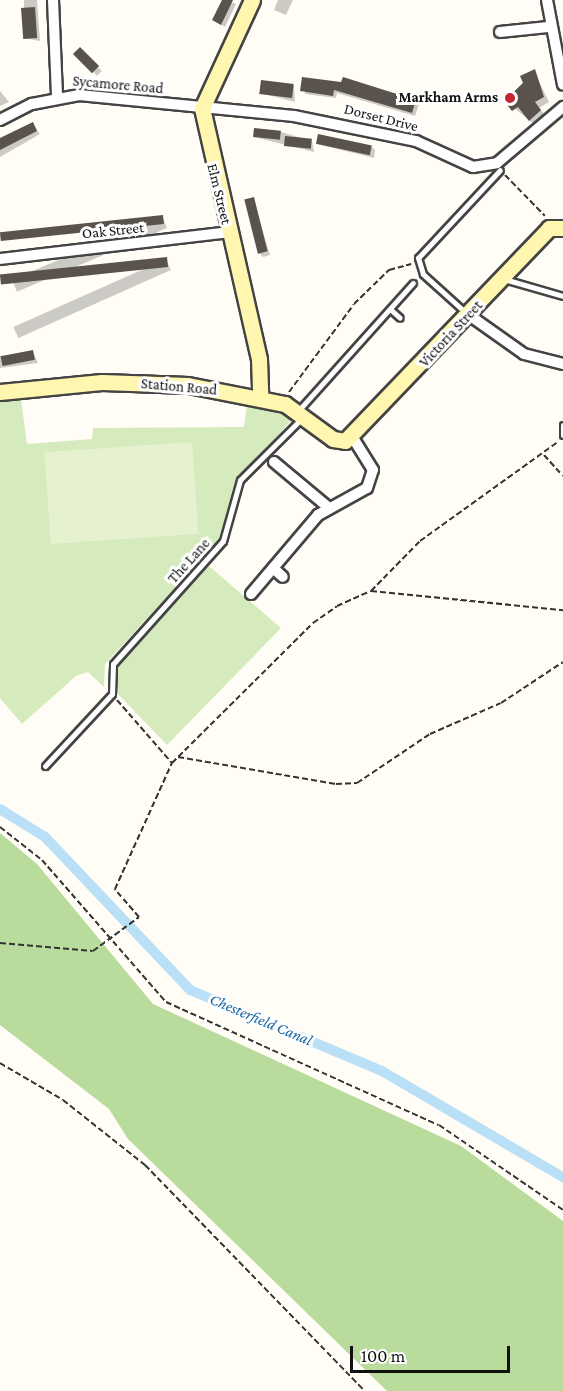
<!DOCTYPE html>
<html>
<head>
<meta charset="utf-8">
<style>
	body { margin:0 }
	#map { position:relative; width:563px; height:1391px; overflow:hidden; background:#fffdf5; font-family:"Crimson Pro",serif }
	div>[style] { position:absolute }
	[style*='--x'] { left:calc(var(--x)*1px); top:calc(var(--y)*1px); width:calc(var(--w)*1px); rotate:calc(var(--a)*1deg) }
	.green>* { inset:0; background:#d5ebbd }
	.forest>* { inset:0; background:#b9dc9c }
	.pitch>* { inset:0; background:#e6f2cf; transform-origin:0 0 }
	.shadow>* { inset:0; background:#0003; transform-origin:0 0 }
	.canal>* { height:10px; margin:-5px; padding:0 5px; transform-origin:5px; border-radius:5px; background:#b9e0f7 }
	.building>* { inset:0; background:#5a524d; transform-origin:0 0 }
	.path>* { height:2px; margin-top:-1px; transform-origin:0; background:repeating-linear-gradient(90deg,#333 0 6px,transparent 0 9px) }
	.roads { filter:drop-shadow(2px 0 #444) drop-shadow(-2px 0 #444) drop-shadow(0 2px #444) drop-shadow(0 -2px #444) }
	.lane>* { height:5px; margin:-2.5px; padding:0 2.5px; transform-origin:2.5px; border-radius:2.5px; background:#fff }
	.street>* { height:10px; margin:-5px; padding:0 5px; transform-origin:5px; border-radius:5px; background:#fff }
	.secondary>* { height:15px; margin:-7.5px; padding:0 7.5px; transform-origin:7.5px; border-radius:7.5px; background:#fff6b0 }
	.dots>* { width:16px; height:16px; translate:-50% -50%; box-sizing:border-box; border:3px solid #fff; border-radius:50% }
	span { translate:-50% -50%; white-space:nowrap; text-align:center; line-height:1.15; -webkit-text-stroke:6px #fff; paint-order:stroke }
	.street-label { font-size:15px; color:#111 }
	.poi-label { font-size:15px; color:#111; font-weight:700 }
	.right { translate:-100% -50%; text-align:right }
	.water-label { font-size:16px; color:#1768a6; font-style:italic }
	.scale { position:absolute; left:350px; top:1346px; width:160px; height:27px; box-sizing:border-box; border:3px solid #111; border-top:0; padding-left:8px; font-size:18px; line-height:21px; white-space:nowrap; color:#111; -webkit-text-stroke:4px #fff; paint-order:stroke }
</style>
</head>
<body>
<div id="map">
	<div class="green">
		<div style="clip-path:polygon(21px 400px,27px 444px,92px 439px,93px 428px,244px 427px,247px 403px,293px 418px,235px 484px,219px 540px,105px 664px,104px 687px,88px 672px,76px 676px,22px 724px,0 698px,0 402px)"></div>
		<div style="clip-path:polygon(209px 566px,281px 628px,167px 745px,117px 693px,117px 668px)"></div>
	</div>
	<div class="forest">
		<div style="clip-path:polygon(0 833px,37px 864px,153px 1004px,461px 1146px,563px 1221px,563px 1391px,387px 1391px,128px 1139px,109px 1109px,0 1025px)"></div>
	</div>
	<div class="pitch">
		<div style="left:192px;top:442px;width:92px;height:148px;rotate:86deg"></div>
	</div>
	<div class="shadow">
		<div style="clip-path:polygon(24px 0,37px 0,40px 41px,24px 38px)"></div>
		<div style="clip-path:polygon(224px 0,236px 4px,225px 27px,214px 20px)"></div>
		<div style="clip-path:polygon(278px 0,293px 0,286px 15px,274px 10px)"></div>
		<div style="left:80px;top:49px;width:31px;height:7px;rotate:45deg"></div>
		<div style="clip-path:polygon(534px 71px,549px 102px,539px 108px,546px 116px,535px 125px,506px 101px)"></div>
		<div style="clip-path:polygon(303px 78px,415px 101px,419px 104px,415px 116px,337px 93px,336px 98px,305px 94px)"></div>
		<div style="clip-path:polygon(294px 86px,295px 102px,260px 93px)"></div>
		<div style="clip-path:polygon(0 91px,9px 102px,0 106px)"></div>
		<div style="clip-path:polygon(32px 123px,40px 134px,0 157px,0 142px)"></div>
		<div style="clip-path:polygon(281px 132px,312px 141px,314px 152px,254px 137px)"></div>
		<div style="clip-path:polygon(317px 144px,372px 147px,375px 150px,374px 158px)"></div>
		<div style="clip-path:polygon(253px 199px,270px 255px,263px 257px,259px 253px)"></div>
		<div style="left:162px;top:216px;width:13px;height:163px;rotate:67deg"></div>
		<div style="left:166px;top:259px;width:12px;height:167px;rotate:66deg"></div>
		<div style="clip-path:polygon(33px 352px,38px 363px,0 368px,0 356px)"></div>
	</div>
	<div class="canal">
		<div style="--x:0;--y:809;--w:53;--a:31.9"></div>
		<div style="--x:45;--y:837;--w:211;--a:46.5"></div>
		<div style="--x:190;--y:990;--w:208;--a:22.9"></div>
		<div style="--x:382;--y:1071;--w:210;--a:30.4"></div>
	</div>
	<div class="building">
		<div style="clip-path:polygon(222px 0,233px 0,221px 25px,212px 20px)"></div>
		<div style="left:35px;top:7px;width:31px;height:14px;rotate:86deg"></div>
		<div style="left:80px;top:47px;width:27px;height:10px;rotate:45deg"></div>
		<div style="clip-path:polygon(535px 69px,544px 97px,535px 102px,541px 110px,529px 121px,518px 107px,512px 111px,504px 101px,523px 83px,520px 76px)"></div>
		<div style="clip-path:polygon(302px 77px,341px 82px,343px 77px,416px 100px,412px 113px,334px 90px,333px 96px,300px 91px)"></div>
		<div style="left:261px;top:80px;width:33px;height:14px;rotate:7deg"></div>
		<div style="clip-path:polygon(33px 122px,37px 131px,0 150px,0 138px)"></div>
		<div style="left:254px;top:128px;width:27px;height:9px;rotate:6deg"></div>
		<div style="left:318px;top:134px;width:55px;height:10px;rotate:12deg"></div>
		<div style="left:285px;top:136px;width:27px;height:10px;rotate:6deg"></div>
		<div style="left:254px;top:197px;width:56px;height:10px;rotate:76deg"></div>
		<div style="left:163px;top:215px;width:9px;height:164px;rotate:84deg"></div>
		<div style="left:167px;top:257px;width:10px;height:168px;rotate:84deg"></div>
		<div style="left:33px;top:350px;width:10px;height:33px;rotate:79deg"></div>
	</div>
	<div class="path">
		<div style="--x:505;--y:175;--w:57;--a:45.7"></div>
		<div style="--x:289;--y:392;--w:109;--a:-53.5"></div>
		<div style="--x:354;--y:304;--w:49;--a:-44.2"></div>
		<div style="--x:389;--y:270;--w:23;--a:-15"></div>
		<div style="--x:544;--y:455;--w:28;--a:48"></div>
		<div style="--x:371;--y:591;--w:70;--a:-45.6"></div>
		<div style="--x:420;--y:541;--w:170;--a:-35.7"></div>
		<div style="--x:117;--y:700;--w:84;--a:48.9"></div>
		<div style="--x:178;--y:757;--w:160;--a:9.7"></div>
		<div style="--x:336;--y:784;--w:21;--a:-3"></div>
		<div style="--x:357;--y:783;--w:88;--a:-33.9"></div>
		<div style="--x:430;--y:734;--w:77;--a:-23.6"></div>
		<div style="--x:501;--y:703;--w:74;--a:-33.5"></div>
		<div style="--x:0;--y:827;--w:53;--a:38.2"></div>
		<div style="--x:42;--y:860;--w:189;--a:48.9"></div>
		<div style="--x:166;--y:1002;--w:299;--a:24.3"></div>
		<div style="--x:439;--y:1125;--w:150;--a:34.4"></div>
		<div style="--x:0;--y:943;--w:93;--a:4.9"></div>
		<div style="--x:93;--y:951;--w:57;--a:-36.5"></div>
		<div style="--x:139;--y:917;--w:37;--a:-131"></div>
		<div style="--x:115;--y:889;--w:138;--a:-65.7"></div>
		<div style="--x:172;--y:763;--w:199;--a:-44.8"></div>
		<div style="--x:313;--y:623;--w:29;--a:-35"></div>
		<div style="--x:337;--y:606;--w:37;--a:-24"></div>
		<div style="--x:371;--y:591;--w:193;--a:5.7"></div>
		<div style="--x:0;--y:1063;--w:73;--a:30.4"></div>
		<div style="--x:63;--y:1100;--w:105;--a:38.4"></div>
		<div style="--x:145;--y:1165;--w:315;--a:45.8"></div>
	</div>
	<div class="roads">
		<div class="lane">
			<div style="--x:504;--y:279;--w:61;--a:16.1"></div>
			<div style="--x:390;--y:309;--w:13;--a:42"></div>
			<div style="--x:465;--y:312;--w:57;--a:-137.9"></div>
			<div style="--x:423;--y:274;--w:17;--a:-107"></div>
			<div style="--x:418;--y:258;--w:120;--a:-47"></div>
			<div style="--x:298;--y:411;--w:172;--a:-48.1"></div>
			<div style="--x:563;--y:425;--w:10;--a:90"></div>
			<div style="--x:45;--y:766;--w:98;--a:-47.1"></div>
			<div style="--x:112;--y:694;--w:30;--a:-88"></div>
			<div style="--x:113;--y:664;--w:165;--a:-48.2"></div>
			<div style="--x:223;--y:541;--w:63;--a:-74.4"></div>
			<div style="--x:240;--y:480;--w:86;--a:-45"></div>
		</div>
		<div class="street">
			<div style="--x:53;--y:0;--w:96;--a:87.6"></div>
			<div style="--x:547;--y:0;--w:86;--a:79.3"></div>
			<div style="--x:500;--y:32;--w:48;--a:-5.9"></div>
			<div style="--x:0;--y:120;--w:36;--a:-27"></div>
			<div style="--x:32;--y:104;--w:48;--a:-10.8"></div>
			<div style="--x:79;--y:95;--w:216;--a:5.6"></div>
			<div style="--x:294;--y:116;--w:125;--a:11.6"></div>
			<div style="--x:416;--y:141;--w:63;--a:24.5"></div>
			<div style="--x:473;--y:167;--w:24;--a:-9"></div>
			<div style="--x:497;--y:163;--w:87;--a:-40.3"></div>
			<div style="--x:0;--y:259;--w:231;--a:-6.7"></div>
			<div style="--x:469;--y:315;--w:67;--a:35.3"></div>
			<div style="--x:524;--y:354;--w:40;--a:14.4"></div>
			<div style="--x:274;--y:462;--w:72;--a:39.9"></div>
			<div style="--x:273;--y:568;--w:13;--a:42"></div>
			<div style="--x:251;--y:594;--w:104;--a:-49.7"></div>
			<div style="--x:318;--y:515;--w:56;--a:-28.9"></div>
			<div style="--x:367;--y:488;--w:19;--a:-72"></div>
			<div style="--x:373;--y:470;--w:38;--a:-122"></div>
		</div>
		<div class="secondary">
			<div style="--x:252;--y:0;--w:119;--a:114.8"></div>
			<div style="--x:202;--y:108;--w:257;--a:77.2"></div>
			<div style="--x:259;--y:359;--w:38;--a:88"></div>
			<div style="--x:0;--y:392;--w:102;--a:-5.6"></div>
			<div style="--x:102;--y:382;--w:86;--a:2"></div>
			<div style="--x:188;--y:385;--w:99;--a:11.1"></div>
			<div style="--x:285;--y:404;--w:59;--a:36.1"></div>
			<div style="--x:333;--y:439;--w:12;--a:9"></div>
			<div style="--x:345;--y:441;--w:295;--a:-46.2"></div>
			<div style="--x:549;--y:228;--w:14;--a:0"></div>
		</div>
	</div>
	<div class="dots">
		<div style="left:510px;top:98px;background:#c4262e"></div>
	</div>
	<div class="street-label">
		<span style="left:118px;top:85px;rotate:5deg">Sycamore Road</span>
		<span style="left:381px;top:118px;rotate:14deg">Dorset Drive</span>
		<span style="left:219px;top:194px;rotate:76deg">Elm Street</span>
		<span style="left:113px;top:231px;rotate:-6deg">Oak Street</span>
		<span style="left:451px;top:334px;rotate:-47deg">Victoria Street</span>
		<span style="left:179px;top:387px;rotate:5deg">Station Road</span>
		<span style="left:189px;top:561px;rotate:-48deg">The Lane</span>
	</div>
	<div class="poi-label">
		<span class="right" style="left:498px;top:98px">Markham Arms</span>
	</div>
	<div class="water-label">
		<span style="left:261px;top:1020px;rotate:23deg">Chesterfield Canal</span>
	</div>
	<div class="scale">100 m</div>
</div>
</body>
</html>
